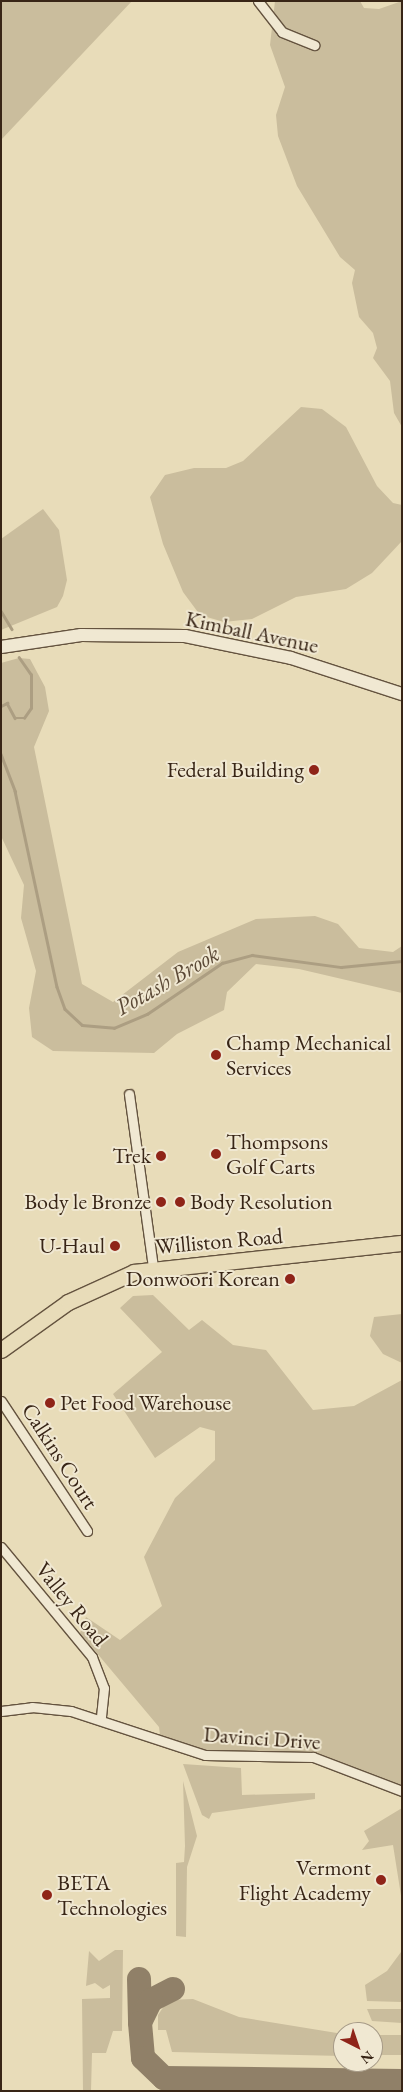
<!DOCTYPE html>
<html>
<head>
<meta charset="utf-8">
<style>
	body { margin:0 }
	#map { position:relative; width:403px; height:2092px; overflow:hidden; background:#e8dcb9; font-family:"EB Garamond",serif }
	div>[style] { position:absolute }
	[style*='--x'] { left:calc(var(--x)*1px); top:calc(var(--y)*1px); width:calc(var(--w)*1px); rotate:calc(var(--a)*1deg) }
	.green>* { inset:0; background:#cabd9d; transform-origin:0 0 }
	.stream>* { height:2.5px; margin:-1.25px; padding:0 1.25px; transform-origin:1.25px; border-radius:1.25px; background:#ac9e82 }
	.taxiway>* { height:24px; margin:-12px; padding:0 12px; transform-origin:12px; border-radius:12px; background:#908068 }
	.roads { filter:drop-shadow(1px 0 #64533f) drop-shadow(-1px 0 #64533f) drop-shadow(0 1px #64533f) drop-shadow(0 -1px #64533f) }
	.street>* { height:9px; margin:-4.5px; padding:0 4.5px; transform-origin:4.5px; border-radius:4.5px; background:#f0e8d2 }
	.secondary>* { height:12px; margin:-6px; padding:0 6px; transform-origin:6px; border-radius:6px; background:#f0e8d2 }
	.primary>* { height:15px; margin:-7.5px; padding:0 7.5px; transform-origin:7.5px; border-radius:7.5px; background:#e8dcb9 }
	.dots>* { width:14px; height:14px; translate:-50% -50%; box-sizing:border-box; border:2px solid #f0e8d2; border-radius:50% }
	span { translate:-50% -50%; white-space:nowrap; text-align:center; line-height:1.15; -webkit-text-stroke:4px #f0e8d2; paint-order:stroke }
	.street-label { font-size:22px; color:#382516 }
	.poi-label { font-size:22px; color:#382516 }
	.right { translate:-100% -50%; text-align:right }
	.left { translate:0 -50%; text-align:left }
	.water-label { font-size:24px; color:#5b4936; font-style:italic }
	.frame { position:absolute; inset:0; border:2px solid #382516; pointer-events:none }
	.north { position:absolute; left:333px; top:2022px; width:50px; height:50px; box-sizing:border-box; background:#f0e8d2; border:1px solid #a69a87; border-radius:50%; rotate:139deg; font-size:14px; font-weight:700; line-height:20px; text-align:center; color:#382516 }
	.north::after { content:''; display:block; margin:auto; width:18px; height:22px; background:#8f2418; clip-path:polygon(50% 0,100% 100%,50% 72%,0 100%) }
</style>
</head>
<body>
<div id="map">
	<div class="green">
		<div style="clip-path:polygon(1px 1px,132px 1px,1px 140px)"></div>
		<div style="clip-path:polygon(275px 1px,360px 1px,364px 8px,379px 9px,402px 1px,402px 427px,394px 413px,390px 381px,373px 358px,377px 348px,373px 333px,359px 317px,352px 283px,355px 270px,340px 257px,297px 186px,278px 136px,276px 115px,285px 87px,270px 45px)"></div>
		<div style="clip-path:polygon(301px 407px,322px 409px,346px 427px,377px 486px,393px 503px,402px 505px,402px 541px,372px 573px,346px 589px,296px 597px,252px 619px,224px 622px,200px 615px,183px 592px,163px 544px,150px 497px,165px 475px,194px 468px,226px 468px,243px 461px)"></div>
		<div style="clip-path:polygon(43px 509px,59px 530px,67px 580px,63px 596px,57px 607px,1px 630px,1px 539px)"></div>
		<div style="clip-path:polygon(19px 658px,30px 659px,45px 687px,49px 711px,34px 747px,82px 984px,113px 1002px,178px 952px,256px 919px,315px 916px,338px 924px,359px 948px,393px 952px,402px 946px,402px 993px,299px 969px,256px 964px,227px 992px,224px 1010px,177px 1034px,154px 1053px,53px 1051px,32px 1037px,29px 1008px,36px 971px,21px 918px,24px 885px,1px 836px,1px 663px)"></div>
		<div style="clip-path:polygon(153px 1295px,189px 1330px,202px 1320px,233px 1345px,266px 1350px,313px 1410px,354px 1406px,402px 1380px,402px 1785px,315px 1752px,206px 1750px,160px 1735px,159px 1727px,80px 1633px,86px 1617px,120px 1640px,162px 1606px,144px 1557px,175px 1498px,215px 1460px,215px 1431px,200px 1427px,155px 1458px,113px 1394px,162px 1352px,120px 1308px,133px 1296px)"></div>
		<div style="clip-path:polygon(402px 1314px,402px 1363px,383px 1354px,370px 1336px,374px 1317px)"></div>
		<div style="clip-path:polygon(183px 1764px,241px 1768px,242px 1795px,315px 1793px,315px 1799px,212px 1813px,209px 1819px,202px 1815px)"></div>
		<div style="clip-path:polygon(183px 1781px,197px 1836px,187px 1867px,186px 1937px,176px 1936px,176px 1863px,184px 1862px,185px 1846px)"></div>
		<div style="clip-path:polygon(402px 1808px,402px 2002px,367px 2001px,365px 1985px,387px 1971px,401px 1952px,402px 1902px,393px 1845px,362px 1850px,369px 1841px,364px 1831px)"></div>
		<div style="clip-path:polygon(115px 1950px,123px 1950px,122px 2031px,113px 2031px,106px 2053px,92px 2053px,91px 2091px,83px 2091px,82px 1999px,110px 1998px,110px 1985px,103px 1989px,95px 1983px,86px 1986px,89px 1951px,99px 1961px)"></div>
		<div style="clip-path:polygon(193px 1999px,239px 2017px,343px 2034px,343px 2056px,172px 2052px,166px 2030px,158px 2030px,158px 2015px,168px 2000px)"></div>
		<div style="clip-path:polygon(367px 2009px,402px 2009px,402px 2023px,372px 2021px)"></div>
		<div style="left:402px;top:2035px;width:20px;height:29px;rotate:90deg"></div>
	</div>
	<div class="stream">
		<div style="--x:1;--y:611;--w:21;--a:59"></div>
		<div style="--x:1;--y:706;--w:7;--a:-27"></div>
		<div style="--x:7;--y:703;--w:17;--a:62"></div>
		<div style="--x:15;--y:718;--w:9;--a:0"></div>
		<div style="--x:24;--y:718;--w:12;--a:-55"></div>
		<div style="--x:31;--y:708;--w:33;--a:-90"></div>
		<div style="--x:31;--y:675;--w:21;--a:-125"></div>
		<div style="--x:1;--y:754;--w:40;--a:69"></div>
		<div style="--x:15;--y:791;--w:200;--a:77.9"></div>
		<div style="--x:57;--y:987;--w:23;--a:70"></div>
		<div style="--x:65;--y:1009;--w:23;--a:43"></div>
		<div style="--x:82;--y:1025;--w:32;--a:5"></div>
		<div style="--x:114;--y:1028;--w:36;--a:-23"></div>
		<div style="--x:147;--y:1014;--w:91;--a:-34.2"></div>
		<div style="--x:222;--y:963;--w:31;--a:-15"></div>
		<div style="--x:252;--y:955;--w:90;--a:7.7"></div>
		<div style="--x:341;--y:967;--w:61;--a:-5.6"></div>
	</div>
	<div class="taxiway">
		<div style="--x:139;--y:1979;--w:42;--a:88.6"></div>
		<div style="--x:173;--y:1989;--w:25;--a:153"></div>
		<div style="--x:151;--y:2000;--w:25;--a:116"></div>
		<div style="--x:140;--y:2023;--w:35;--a:85"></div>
		<div style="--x:143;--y:2058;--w:29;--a:44"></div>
		<div style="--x:164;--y:2078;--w:238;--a:0.7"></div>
	</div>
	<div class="roads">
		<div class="street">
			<div style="--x:258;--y:1;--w:39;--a:52"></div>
			<div style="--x:282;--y:32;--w:35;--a:22"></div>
			<div style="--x:129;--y:1094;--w:176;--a:82.1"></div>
			<div style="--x:1;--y:1401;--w:156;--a:56.5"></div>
			<div style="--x:1;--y:1547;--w:143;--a:50.4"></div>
			<div style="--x:92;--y:1657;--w:33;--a:69"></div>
			<div style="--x:104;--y:1688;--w:31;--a:96"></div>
			<div style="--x:1;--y:1711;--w:31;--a:-7"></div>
			<div style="--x:32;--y:1707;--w:39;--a:6"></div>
			<div style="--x:71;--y:1711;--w:141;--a:18.2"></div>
			<div style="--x:205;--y:1755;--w:108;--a:1.1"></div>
			<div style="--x:313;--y:1757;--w:95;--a:20.9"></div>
		</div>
		<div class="secondary">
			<div style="--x:1;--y:647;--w:81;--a:-8.5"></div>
			<div style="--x:81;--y:635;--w:104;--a:0.6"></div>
			<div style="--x:185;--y:636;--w:108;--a:11.7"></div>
			<div style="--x:291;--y:658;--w:117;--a:18"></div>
		</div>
		<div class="primary">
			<div style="--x:1;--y:1350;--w:82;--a:-35.6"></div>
			<div style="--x:68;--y:1302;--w:72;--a:-24.4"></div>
			<div style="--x:134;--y:1272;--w:270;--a:-6.2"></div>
		</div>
	</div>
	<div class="dots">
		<div style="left:314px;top:770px;background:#8f2418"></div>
		<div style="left:216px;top:1055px;background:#8f2418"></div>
		<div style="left:216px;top:1154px;background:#8f2418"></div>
		<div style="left:161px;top:1156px;background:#8f2418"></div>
		<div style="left:161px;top:1202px;background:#8f2418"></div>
		<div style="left:180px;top:1202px;background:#8f2418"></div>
		<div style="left:115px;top:1246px;background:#8f2418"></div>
		<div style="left:290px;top:1279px;background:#8f2418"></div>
		<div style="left:50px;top:1403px;background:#8f2418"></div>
		<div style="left:381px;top:1880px;background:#8f2418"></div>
		<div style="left:47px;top:1895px;background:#8f2418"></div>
	</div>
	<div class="street-label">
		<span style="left:252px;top:632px;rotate:12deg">Kimball Avenue</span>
		<span style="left:219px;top:1241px;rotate:-5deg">Williston Road</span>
		<span style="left:60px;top:1456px;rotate:57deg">Calkins Court</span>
		<span style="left:72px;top:1604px;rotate:51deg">Valley Road</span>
		<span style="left:262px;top:1738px;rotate:4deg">Davinci Drive</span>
	</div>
	<div class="poi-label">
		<span class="right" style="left:304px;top:770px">Federal Building</span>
		<span class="left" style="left:226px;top:1055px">Champ Mechanical<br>Services</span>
		<span class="left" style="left:226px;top:1154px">Thompsons<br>Golf Carts</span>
		<span class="right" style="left:151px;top:1156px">Trek</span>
		<span class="right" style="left:151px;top:1202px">Body le Bronze</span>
		<span class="left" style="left:190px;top:1202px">Body Resolution</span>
		<span class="right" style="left:105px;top:1246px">U-Haul</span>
		<span class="right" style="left:280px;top:1279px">Donwoori Korean</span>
		<span class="left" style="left:60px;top:1403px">Pet Food Warehouse</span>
		<span class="right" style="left:371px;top:1880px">Vermont<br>Flight Academy</span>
		<span class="left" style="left:57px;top:1895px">BETA<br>Technologies</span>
	</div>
	<div class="water-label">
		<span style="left:167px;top:980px;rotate:-30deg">Potash Brook</span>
	</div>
	<div class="frame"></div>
	<div class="north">N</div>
</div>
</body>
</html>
